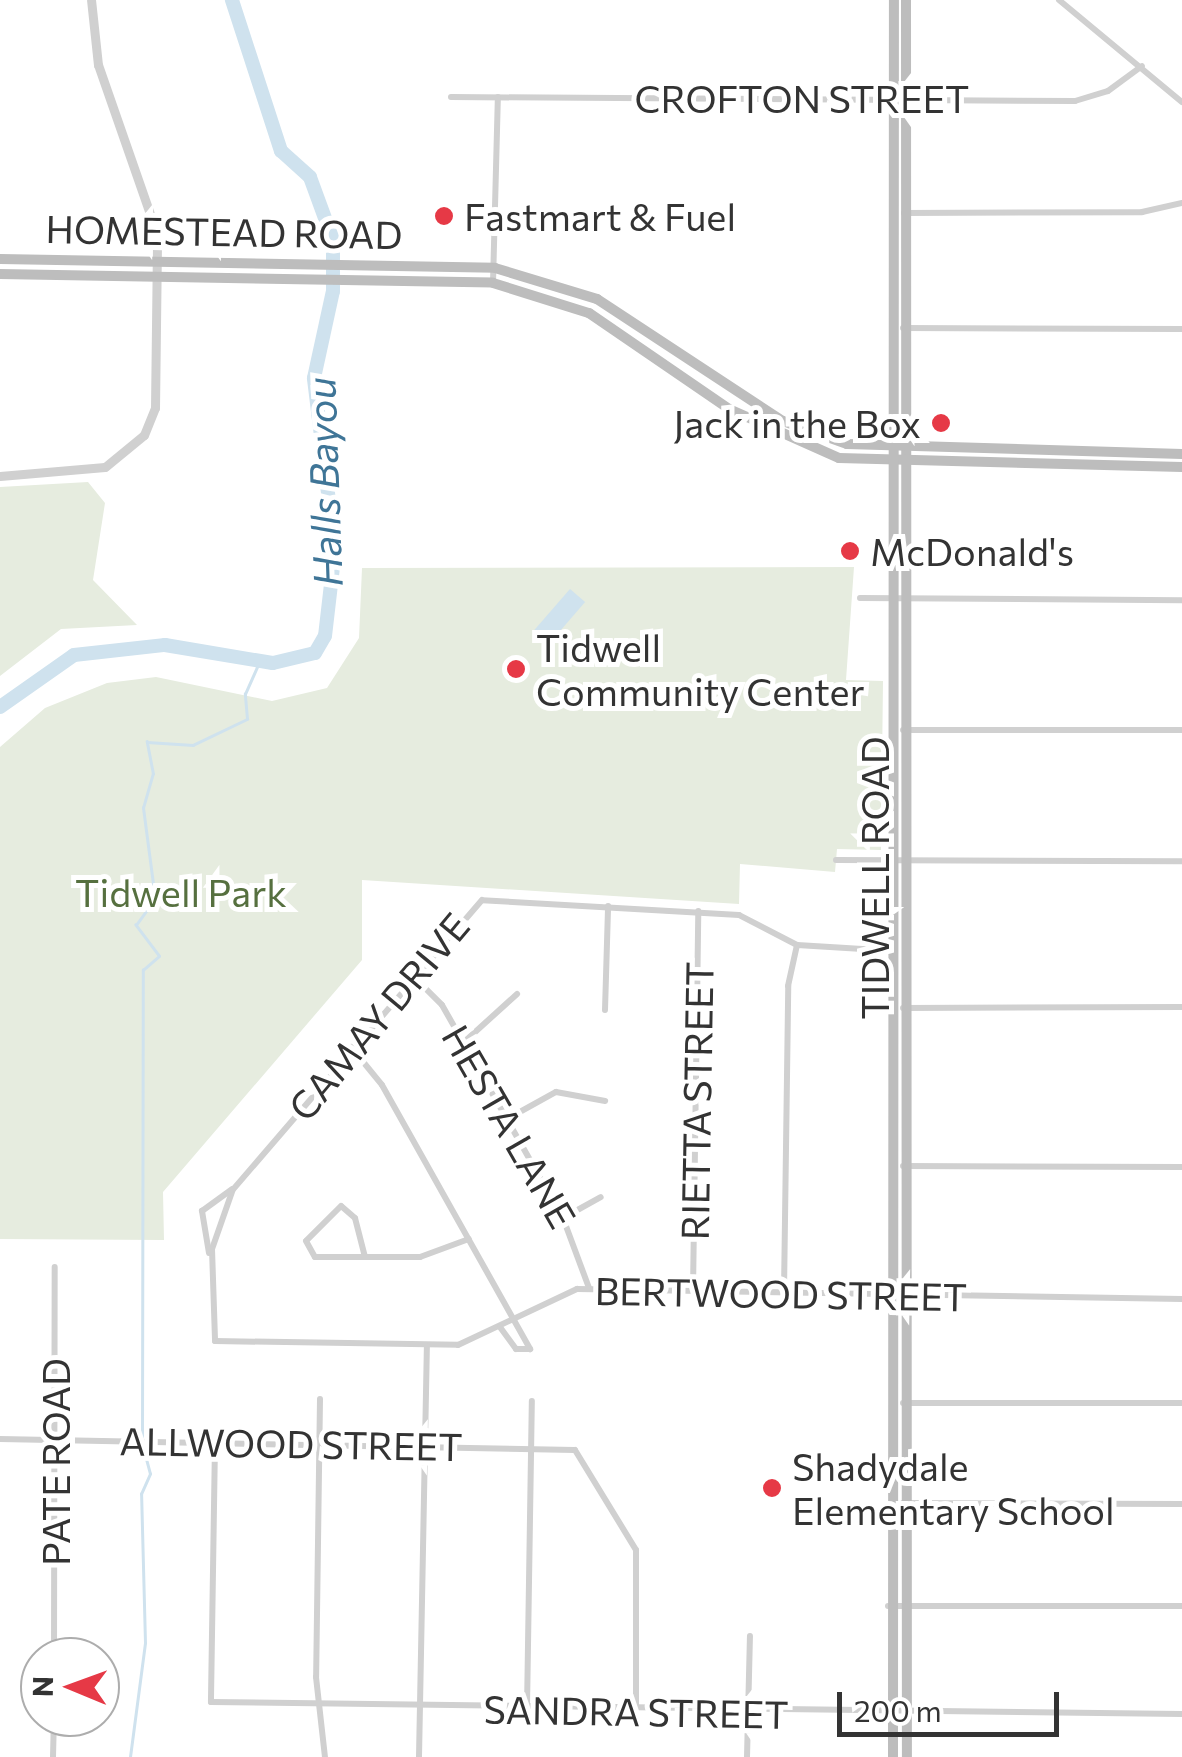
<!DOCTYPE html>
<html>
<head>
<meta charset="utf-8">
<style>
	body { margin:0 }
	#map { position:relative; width:1182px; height:1757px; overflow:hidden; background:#fff; font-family:Commissioner,sans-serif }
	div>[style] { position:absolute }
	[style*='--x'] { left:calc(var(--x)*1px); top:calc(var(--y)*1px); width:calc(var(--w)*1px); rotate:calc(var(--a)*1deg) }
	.green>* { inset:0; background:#e6ecdf }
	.water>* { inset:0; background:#cfe2ee; transform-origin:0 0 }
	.stream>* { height:2.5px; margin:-1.25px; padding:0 1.25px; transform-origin:1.25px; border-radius:1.25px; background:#cfe2ee }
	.river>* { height:14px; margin:-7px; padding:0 7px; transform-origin:7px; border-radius:7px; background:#cfe2ee }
	.minor>* { height:6px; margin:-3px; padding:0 3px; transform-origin:3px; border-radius:3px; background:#d0d0d0 }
	.tertiary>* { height:9px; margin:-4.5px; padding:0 4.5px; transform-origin:4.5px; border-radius:4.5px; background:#d0d0d0 }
	.secondary>* { height:10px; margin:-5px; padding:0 5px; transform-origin:5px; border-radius:5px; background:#bdbdbd }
	.dots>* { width:28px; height:28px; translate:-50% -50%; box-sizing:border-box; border:5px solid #fff; border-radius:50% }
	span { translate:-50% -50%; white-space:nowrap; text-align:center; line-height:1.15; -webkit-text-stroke:10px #fff; paint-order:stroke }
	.street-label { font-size:38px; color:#333 }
	.poi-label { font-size:38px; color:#333 }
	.left { translate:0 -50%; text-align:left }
	.right { translate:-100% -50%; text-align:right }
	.park-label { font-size:38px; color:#56703f }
	.water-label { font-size:40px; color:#3f7597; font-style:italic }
	.north { position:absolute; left:20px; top:1637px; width:100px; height:100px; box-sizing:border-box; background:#fff; border:2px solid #adadad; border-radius:50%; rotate:271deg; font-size:28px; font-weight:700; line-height:40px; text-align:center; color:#333 }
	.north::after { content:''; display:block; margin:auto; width:35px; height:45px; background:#e63946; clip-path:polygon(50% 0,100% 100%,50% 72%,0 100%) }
	.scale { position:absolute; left:837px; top:1692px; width:222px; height:45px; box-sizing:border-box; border:5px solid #333; border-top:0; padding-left:12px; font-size:30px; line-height:35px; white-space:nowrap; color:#333; -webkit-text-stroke:8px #fff; paint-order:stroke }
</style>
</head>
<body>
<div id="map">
	<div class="green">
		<div style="clip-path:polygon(88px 482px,105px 503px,93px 580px,137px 625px,61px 629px,0 676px,0 487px)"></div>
		<div style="clip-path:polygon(854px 567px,846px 680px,883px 681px,881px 850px,837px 849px,835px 872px,740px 864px,739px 904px,362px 880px,362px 960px,163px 1192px,164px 1240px,0 1239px,0 747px,45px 708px,107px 683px,156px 677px,272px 701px,327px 688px,359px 638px,362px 568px)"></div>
	</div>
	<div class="water">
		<div style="left:570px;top:589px;width:20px;height:55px;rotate:41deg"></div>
	</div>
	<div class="stream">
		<div style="--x:142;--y:1437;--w:467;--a:-89.9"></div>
		<div style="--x:143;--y:970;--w:21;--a:-41"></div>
		<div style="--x:159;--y:956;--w:39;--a:-127"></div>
		<div style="--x:136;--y:925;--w:32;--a:-54"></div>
		<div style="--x:155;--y:899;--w:92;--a:-97.5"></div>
		<div style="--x:143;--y:808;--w:35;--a:-74"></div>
		<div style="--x:153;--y:774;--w:33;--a:-101"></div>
		<div style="--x:147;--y:742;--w:46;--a:3.7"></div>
		<div style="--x:193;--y:745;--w:60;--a:-25.7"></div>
		<div style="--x:247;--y:719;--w:25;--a:-95"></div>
		<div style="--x:245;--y:694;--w:35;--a:-66"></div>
		<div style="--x:130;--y:1757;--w:115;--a:-82.5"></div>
		<div style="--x:145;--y:1643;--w:149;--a:-91.5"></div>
		<div style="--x:141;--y:1494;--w:22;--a:-66"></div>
		<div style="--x:150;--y:1474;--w:30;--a:-105"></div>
	</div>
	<div class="river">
		<div style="--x:0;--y:707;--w:90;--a:-35.1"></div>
		<div style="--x:74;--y:655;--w:92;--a:-6.3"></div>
		<div style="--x:165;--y:645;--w:109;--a:9.5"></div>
		<div style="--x:273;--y:663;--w:43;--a:-13.4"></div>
		<div style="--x:315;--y:653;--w:20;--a:-60"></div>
		<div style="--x:325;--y:636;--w:87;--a:-83.4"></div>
		<div style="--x:335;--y:550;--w:173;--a:-97"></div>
		<div style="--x:314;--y:378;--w:89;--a:-77.7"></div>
		<div style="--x:333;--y:291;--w:51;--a:-90"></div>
		<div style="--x:333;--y:240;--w:67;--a:-110.1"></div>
		<div style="--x:310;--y:177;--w:39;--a:-138"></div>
		<div style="--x:281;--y:151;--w:159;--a:-108"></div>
	</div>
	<div class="minor">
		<div style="--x:1059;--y:0;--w:160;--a:39.7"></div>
		<div style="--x:451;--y:97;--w:624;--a:0.37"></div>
		<div style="--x:1075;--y:101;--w:34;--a:-17"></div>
		<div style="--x:1108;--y:91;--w:42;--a:-36.3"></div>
		<div style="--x:904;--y:213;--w:238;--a:-0.2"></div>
		<div style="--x:1142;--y:212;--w:41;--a:-12.7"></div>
		<div style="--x:493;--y:283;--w:186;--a:-88.5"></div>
		<div style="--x:903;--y:328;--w:279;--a:0.2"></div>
		<div style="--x:860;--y:598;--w:322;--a:0.4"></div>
		<div style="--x:903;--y:730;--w:279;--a:0"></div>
		<div style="--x:836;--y:860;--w:346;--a:0.2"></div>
		<div style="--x:895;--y:951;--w:98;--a:-176.5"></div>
		<div style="--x:797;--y:945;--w:65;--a:-152.7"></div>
		<div style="--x:739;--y:915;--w:257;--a:-176.7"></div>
		<div style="--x:482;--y:900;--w:381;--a:130.7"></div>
		<div style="--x:233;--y:1189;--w:64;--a:109.3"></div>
		<div style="--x:212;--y:1249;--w:92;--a:88.1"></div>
		<div style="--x:215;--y:1341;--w:243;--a:0.9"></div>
		<div style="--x:458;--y:1345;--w:132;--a:-25.2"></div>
		<div style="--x:577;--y:1289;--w:605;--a:0.95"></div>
		<div style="--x:412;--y:975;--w:42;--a:45"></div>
		<div style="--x:442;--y:1005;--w:245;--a:60.4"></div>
		<div style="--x:563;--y:1218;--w:75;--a:69.6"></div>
		<div style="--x:903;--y:1008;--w:279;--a:-0.2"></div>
		<div style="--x:605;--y:1010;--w:104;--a:-88.3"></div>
		<div style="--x:463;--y:1043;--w:73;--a:-42.2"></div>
		<div style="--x:351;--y:1047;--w:49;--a:50.8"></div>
		<div style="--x:382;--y:1085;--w:303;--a:60.7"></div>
		<div style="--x:530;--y:1349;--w:14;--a:180"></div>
		<div style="--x:516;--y:1349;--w:27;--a:-126"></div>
		<div style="--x:507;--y:1119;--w:56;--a:-28.9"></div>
		<div style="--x:556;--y:1092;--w:50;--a:10.4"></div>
		<div style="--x:903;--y:1166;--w:279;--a:0.2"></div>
		<div style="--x:563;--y:1218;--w:43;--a:-28.9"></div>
		<div style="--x:209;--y:1253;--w:43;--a:-99.5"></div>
		<div style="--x:202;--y:1211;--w:37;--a:-36"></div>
		<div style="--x:365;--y:1257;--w:40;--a:-104.4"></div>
		<div style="--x:355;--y:1218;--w:18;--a:-139"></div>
		<div style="--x:341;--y:1206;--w:49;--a:135"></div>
		<div style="--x:306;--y:1241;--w:18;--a:61"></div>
		<div style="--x:315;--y:1257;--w:105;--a:0"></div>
		<div style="--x:420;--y:1257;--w:52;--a:-20.2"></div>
		<div style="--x:693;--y:1291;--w:380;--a:-89.2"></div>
		<div style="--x:784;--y:1291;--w:305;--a:-89.2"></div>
		<div style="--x:788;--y:986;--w:42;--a:-77.6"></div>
		<div style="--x:320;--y:1399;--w:278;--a:90.8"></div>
		<div style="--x:316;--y:1677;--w:81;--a:83.6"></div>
		<div style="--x:903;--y:1403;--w:279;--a:0"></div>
		<div style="--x:0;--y:1439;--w:575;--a:1.1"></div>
		<div style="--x:575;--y:1450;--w:117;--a:58.6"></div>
		<div style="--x:636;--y:1550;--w:158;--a:90"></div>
		<div style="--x:215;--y:1443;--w:259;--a:90.9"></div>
		<div style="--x:211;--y:1702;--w:971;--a:0.71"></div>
		<div style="--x:903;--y:1503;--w:279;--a:0.2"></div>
		<div style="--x:888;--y:1606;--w:294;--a:0"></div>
		<div style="--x:54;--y:1657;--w:390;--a:-89.9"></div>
		<div style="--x:527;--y:1709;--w:308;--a:-89.1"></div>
		<div style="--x:53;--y:1757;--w:40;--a:-88.6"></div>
		<div style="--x:419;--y:1757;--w:411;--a:-88.9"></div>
		<div style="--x:747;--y:1757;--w:121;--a:-88.6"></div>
	</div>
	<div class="tertiary">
		<div style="--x:0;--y:476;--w:105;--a:-4.9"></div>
		<div style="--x:105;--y:467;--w:50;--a:-39.4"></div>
		<div style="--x:144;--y:435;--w:29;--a:-68"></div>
		<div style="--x:155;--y:408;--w:174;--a:-89.3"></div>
		<div style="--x:157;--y:234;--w:179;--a:-109.2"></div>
		<div style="--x:98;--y:65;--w:65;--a:-96.1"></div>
	</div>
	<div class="secondary">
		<div style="--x:906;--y:0;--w:1757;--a:89.97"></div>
		<div style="--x:0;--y:259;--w:495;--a:1"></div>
		<div style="--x:495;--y:268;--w:107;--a:16.9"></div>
		<div style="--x:597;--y:299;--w:222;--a:33.3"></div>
		<div style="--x:783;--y:421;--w:68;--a:19.8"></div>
		<div style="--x:847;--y:444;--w:335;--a:1.7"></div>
		<div style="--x:0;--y:274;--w:493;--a:1"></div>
		<div style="--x:493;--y:283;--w:101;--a:17.4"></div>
		<div style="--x:589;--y:313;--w:170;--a:34.4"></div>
		<div style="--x:729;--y:409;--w:120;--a:24"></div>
		<div style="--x:839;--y:458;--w:343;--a:1.5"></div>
		<div style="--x:893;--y:1757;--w:1757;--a:-89.97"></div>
	</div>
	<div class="dots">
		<div style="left:444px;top:216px;background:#e63946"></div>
		<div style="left:941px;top:423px;background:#e63946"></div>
		<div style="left:850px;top:551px;background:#e63946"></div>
		<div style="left:516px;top:669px;background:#e63946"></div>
		<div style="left:772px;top:1488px;background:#e63946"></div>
	</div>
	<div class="street-label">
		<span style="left:802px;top:98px">CROFTON STREET</span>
		<span style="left:224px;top:231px;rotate:1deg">HOMESTEAD ROAD</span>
		<span style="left:874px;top:878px;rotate:-90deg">TIDWELL ROAD</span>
		<span style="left:378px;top:1016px;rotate:-50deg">CAMAY DRIVE</span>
		<span style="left:696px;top:1101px;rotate:-89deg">RIETTA STREET</span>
		<span style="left:510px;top:1126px;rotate:60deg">HESTA LANE</span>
		<span style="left:781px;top:1293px;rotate:1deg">BERTWOOD STREET</span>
		<span style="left:291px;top:1443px;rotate:1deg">ALLWOOD STREET</span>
		<span style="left:55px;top:1462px;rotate:-90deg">PATE ROAD</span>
		<span style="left:636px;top:1711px;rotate:1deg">SANDRA STREET</span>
	</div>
	<div class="poi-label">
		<span class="left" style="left:464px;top:216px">Fastmart &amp; Fuel</span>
		<span class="right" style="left:921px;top:423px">Jack in the Box</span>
		<span class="left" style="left:870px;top:551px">McDonald's</span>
		<span class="left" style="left:536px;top:669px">Tidwell<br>Community Center</span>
		<span class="left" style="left:792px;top:1488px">Shadydale<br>Elementary School</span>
	</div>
	<div class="park-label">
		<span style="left:181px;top:892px">Tidwell Park</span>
	</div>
	<div class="water-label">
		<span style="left:323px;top:482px;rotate:-92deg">Halls Bayou</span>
	</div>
	<div class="north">N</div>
	<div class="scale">200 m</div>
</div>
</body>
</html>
